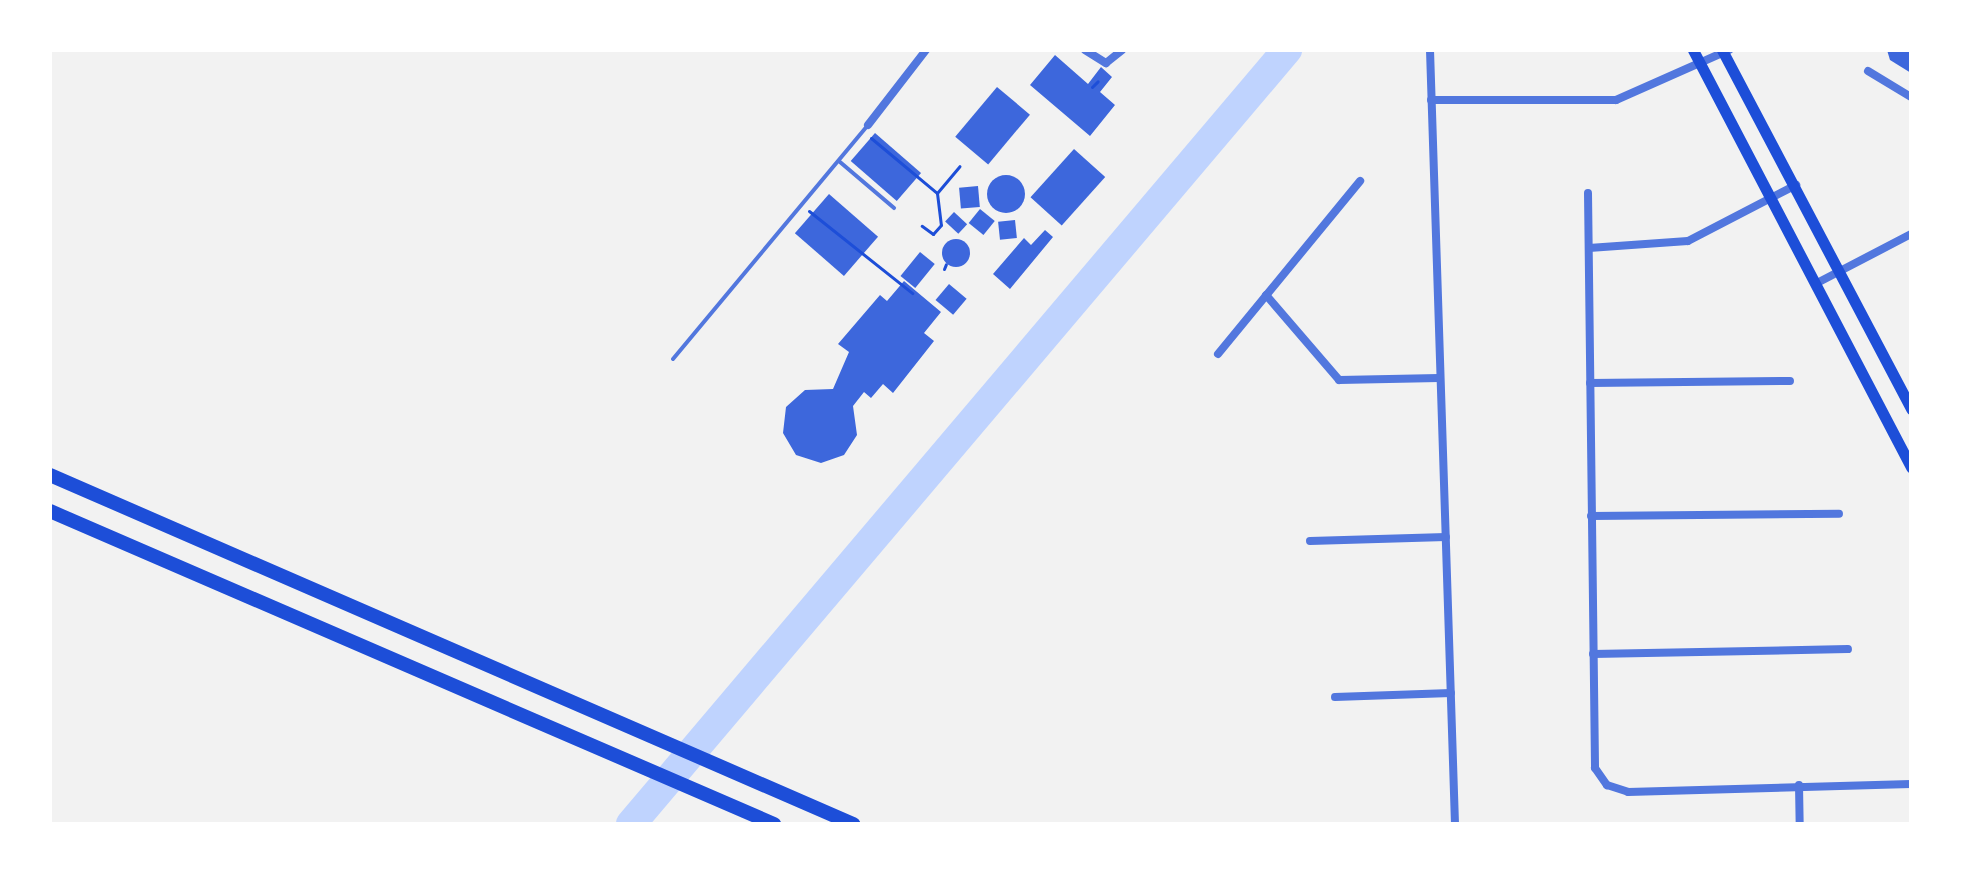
<!DOCTYPE html>
<html>
<head>
<meta charset="utf-8">
<style>
	body { margin:0 }
	#map { position:relative; width:1961px; height:874px; overflow:hidden; background:#f2f2f2; font-family:Quicksand,sans-serif }
	div>[style] { position:absolute }
	[style*='--x'] { left:calc(var(--x)*1px); top:calc(var(--y)*1px); width:calc(var(--w)*1px); rotate:calc(var(--a)*1deg) }
	.river>* { height:30px; margin:-15px; padding:0 15px; transform-origin:15px; border-radius:15px; background:#bfd3fe }
	.building>* { inset:0; background:#3d67dc; transform-origin:0 0 }
	.round { border-radius:50% }
	.path>* { height:3px; margin:-1.5px; padding:0 1.5px; transform-origin:1.5px; border-radius:1.5px; background:#1d4ed8 }
	.service>* { height:4px; margin:-2px; padding:0 2px; transform-origin:2px; border-radius:2px; background:#5277de }
	.minor>* { height:8px; margin:-4px; padding:0 4px; transform-origin:4px; border-radius:4px; background:#5277de }
	.secondary>* { height:11px; margin:-5.5px; padding:0 5.5px; transform-origin:5.5px; border-radius:5.5px; background:#1d4ed8 }
	.motorway>* { height:14px; margin:-7px; padding:0 7px; transform-origin:7px; border-radius:7px; background:#1d4ed8 }
	span { translate:-50% -50%; white-space:nowrap; text-align:center; line-height:1.15; -webkit-text-stroke:6px #fff; paint-order:stroke }
	.frame { position:absolute; inset:0; border:52px solid #fff; pointer-events:none }
</style>
</head>
<body>
<div id="map">
	<div class="river">
		<div style="--x:631;--y:824;--w:1015;--a:-49.72"></div>
	</div>
	<div class="building">
		<div style="clip-path:polygon(1887px 50px,1911px 50px,1911px 73px,1890px 60px)"></div>
		<div style="clip-path:polygon(1055px 55px,1088px 84px,1101px 67px,1112px 77px,1100px 92px,1115px 105px,1090px 136px,1030px 85px)"></div>
		<div style="left:997px;top:87px;width:43px;height:65px;rotate:40deg"></div>
		<div style="left:875px;top:133px;width:61px;height:37px;rotate:41deg"></div>
		<div style="left:1074px;top:149px;width:42px;height:65px;rotate:42deg"></div>
		<div class="round" style="left:987px;top:175px;width:38px;height:38px"></div>
		<div style="left:978px;top:186px;width:21px;height:19px;rotate:85deg"></div>
		<div style="left:829px;top:194px;width:65px;height:52px;rotate:41deg"></div>
		<div style="left:980px;top:209px;width:19px;height:18px;rotate:39deg"></div>
		<div style="left:954px;top:212px;width:18px;height:13px;rotate:43deg"></div>
		<div style="left:1015px;top:220px;width:18px;height:17px;rotate:84deg"></div>
		<div style="clip-path:polygon(1045px 230px,1053px 237px,1010px 289px,993px 274px,1024px 238px,1031px 245px)"></div>
		<div class="round" style="left:942px;top:239px;width:28px;height:28px"></div>
		<div style="left:920px;top:252px;width:19px;height:31px;rotate:39deg"></div>
		<div style="clip-path:polygon(904px 281px,941px 312px,924px 333px,934px 341px,893px 393px,883px 384px,871px 398px,864px 392px,853px 406px,857px 435px,844px 455px,821px 463px,796px 455px,783px 433px,786px 407px,805px 390px,833px 389px,849px 352px,838px 344px,880px 295px,887px 301px)"></div>
		<div style="left:949px;top:284px;width:23px;height:21px;rotate:40deg"></div>
	</div>
	<div class="path">
		<div style="--x:1092;--y:87;--w:8;--a:-45"></div>
		<div style="--x:871;--y:138;--w:86;--a:39.8"></div>
		<div style="--x:937;--y:193;--w:32;--a:83"></div>
		<div style="--x:941;--y:225;--w:12;--a:132"></div>
		<div style="--x:933;--y:234;--w:14;--a:-144"></div>
		<div style="--x:937;--y:193;--w:35;--a:-50"></div>
		<div style="--x:809;--y:211;--w:132;--a:38.5"></div>
		<div style="--x:944;--y:269;--w:5;--a:-68"></div>
	</div>
	<div class="service">
		<div style="--x:840;--y:162;--w:71;--a:40.4"></div>
		<div style="--x:673;--y:359;--w:305;--a:-50.2"></div>
	</div>
	<div class="minor">
		<div style="--x:1085;--y:50;--w:25;--a:32"></div>
		<div style="--x:1106;--y:63;--w:21;--a:-39"></div>
		<div style="--x:1430;--y:50;--w:774;--a:88.15"></div>
		<div style="--x:1868;--y:71;--w:50;--a:31.2"></div>
		<div style="--x:1431;--y:100;--w:185;--a:0"></div>
		<div style="--x:1616;--y:100;--w:124;--a:-23.9"></div>
		<div style="--x:868;--y:125;--w:95;--a:-52.3"></div>
		<div style="--x:1588;--y:193;--w:575;--a:89.3"></div>
		<div style="--x:1595;--y:768;--w:21;--a:55"></div>
		<div style="--x:1607;--y:785;--w:22;--a:18"></div>
		<div style="--x:1628;--y:792;--w:283;--a:-1.6"></div>
		<div style="--x:1589;--y:248;--w:99;--a:-4"></div>
		<div style="--x:1688;--y:241;--w:122;--a:-27.4"></div>
		<div style="--x:1817;--y:283;--w:106;--a:-27.5"></div>
		<div style="--x:1266;--y:295;--w:112;--a:49.3"></div>
		<div style="--x:1339;--y:380;--w:100;--a:-1.1"></div>
		<div style="--x:1218;--y:354;--w:224;--a:-50.6"></div>
		<div style="--x:1590;--y:383;--w:200;--a:-0.6"></div>
		<div style="--x:1591;--y:516;--w:248;--a:-0.5"></div>
		<div style="--x:1310;--y:541;--w:136;--a:-1.7"></div>
		<div style="--x:1593;--y:654;--w:255;--a:-1.1"></div>
		<div style="--x:1335;--y:697;--w:116;--a:-2"></div>
		<div style="--x:1799;--y:785;--w:39;--a:89"></div>
	</div>
	<div class="secondary">
		<div style="--x:1693;--y:50;--w:471;--a:62.4"></div>
		<div style="--x:1722;--y:50;--w:406;--a:62.2"></div>
	</div>
	<div class="motorway">
		<div style="--x:50;--y:475;--w:876;--a:23.49"></div>
		<div style="--x:50;--y:511;--w:789;--a:23.38"></div>
	</div>
	<div class="frame"></div>
</div>
</body>
</html>
